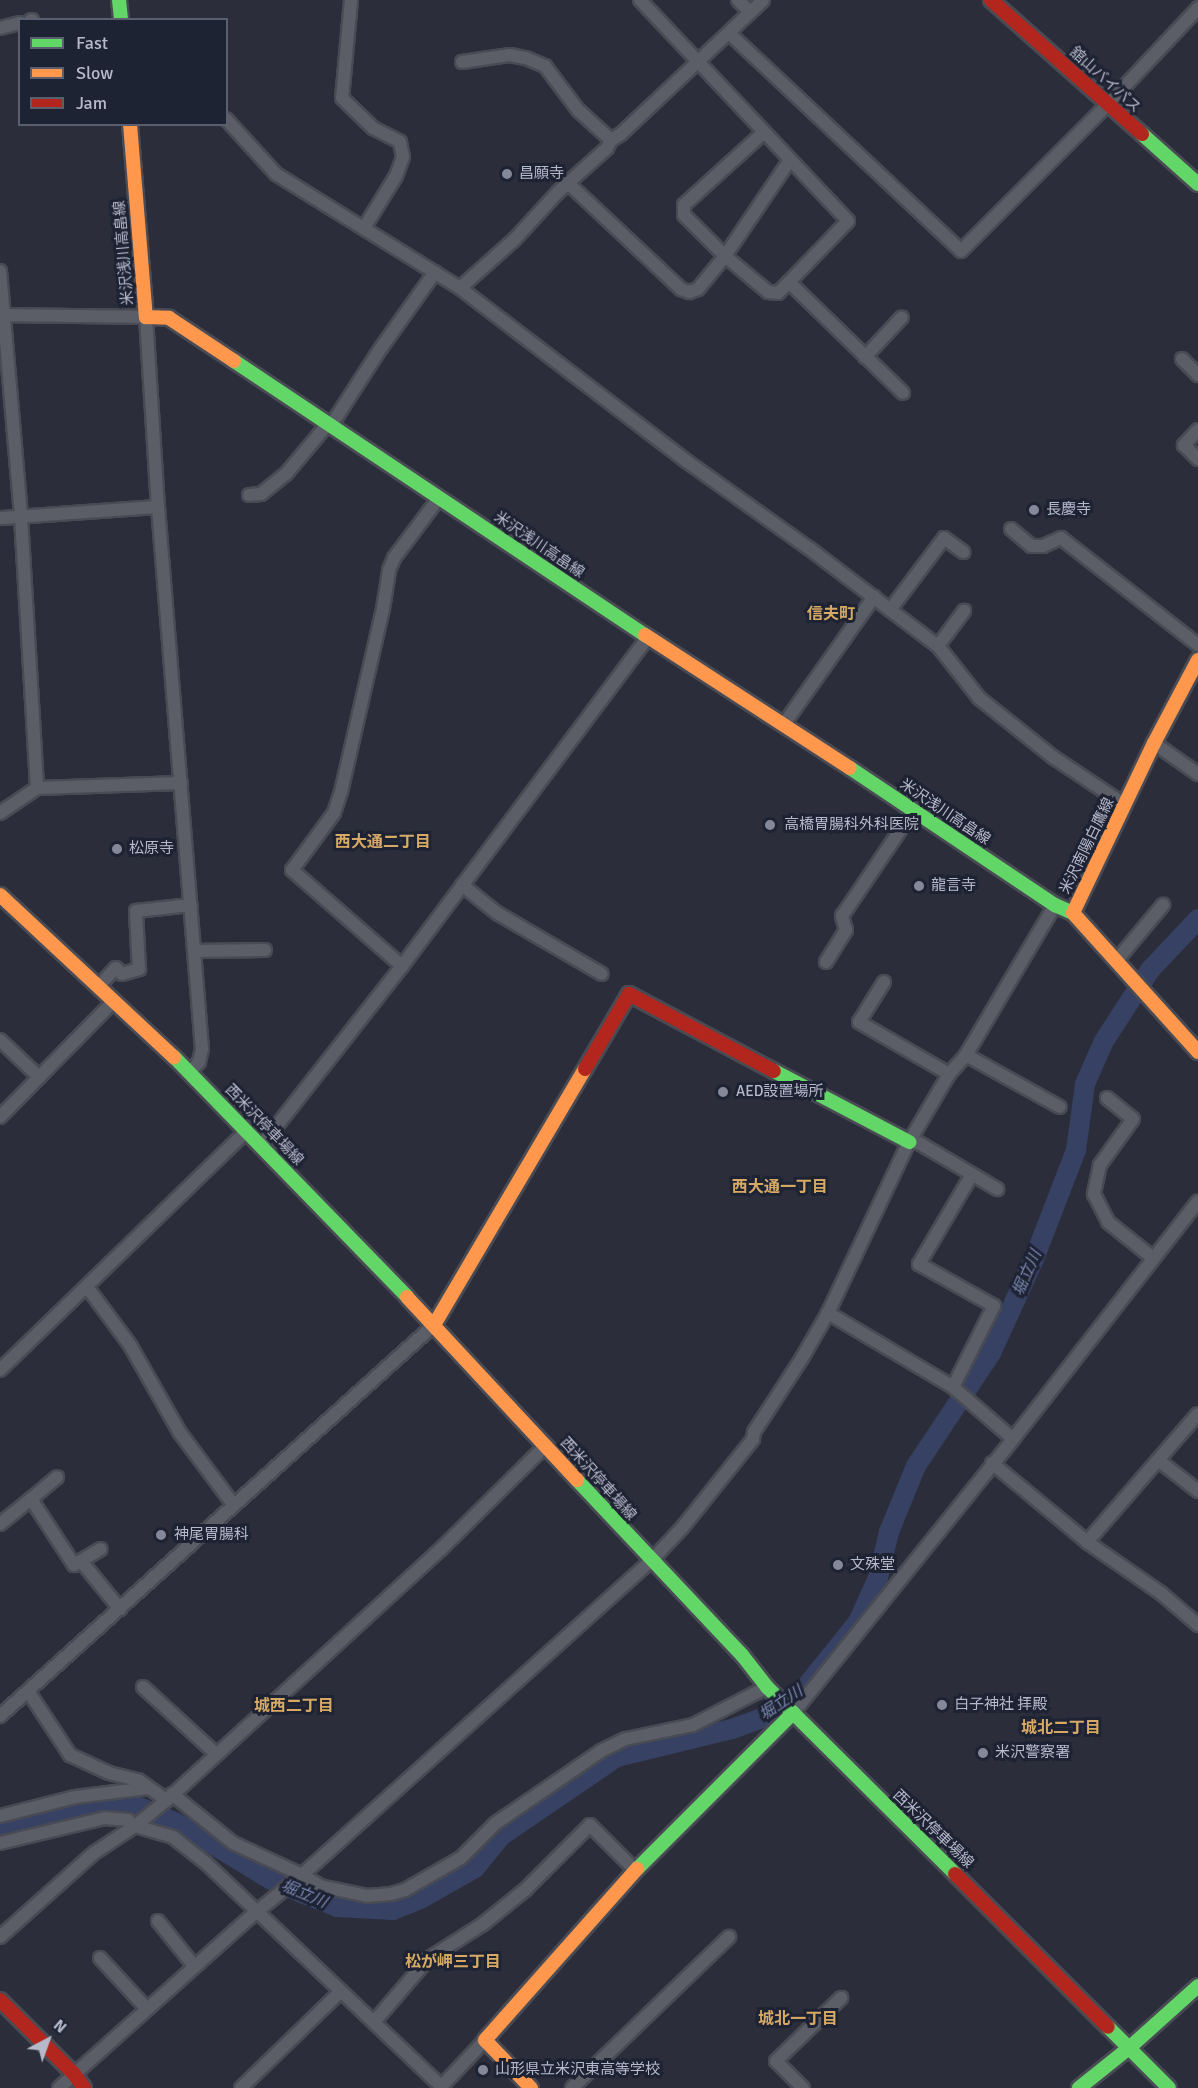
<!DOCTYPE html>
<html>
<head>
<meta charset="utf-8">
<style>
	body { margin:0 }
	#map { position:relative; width:1198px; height:2088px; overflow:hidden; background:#2b2e3a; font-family:Signika,"Noto Sans JP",sans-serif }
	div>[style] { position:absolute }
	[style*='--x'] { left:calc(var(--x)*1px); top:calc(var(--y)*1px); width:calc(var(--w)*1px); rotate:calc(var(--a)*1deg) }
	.river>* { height:20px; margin:-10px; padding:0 10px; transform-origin:10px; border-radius:10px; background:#374163 }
	.roads { filter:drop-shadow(2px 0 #494b54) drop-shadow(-2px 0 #494b54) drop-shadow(0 2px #494b54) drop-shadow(0 -2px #494b54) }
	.street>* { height:12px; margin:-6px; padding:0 6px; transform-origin:6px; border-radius:6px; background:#5b5e67 }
	.fast>* { height:14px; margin:-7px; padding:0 7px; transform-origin:7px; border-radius:7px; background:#63d668 }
	.slow>* { height:14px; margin:-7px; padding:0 7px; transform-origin:7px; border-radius:7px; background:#ff974d }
	.jam>* { height:14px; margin:-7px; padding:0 7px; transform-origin:7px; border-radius:7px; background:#b3261e }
	.dots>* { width:16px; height:16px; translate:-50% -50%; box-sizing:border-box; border:3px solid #1e2334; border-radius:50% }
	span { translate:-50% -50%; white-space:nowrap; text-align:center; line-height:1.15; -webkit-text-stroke:6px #1e2334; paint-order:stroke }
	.street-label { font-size:15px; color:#b5b9ca }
	.poi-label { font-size:15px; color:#b5b9ca }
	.left { translate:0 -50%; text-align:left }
	.neighbourhood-label { font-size:16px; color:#d6a964; font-weight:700 }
	.water-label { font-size:16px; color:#7c8ab2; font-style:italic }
	.legend { position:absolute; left:18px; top:18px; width:210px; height:108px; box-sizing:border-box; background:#1e2334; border:2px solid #5a5f70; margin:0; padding:8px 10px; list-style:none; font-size:18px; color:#b5b9ca }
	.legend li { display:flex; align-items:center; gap:12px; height:30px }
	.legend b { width:30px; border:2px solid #5a5f70 }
	.north { position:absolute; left:18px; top:2010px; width:60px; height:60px; -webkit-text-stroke:4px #1e2334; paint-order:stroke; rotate:41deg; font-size:16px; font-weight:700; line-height:24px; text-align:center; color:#b5b9ca }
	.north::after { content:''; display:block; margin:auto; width:21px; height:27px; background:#b5b9ca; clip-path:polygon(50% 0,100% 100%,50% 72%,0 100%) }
</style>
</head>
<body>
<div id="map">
	<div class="river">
		<div style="--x:0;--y:1826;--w:71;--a:-13.1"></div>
		<div style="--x:69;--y:1810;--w:38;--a:-7"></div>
		<div style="--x:107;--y:1805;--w:28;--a:0"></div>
		<div style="--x:135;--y:1805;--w:46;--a:23.2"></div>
		<div style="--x:177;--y:1823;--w:109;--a:31.1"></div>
		<div style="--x:270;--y:1879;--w:34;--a:24"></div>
		<div style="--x:301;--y:1893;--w:39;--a:21"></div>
		<div style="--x:337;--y:1907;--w:56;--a:3.1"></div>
		<div style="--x:393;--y:1910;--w:31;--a:-22"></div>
		<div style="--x:422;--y:1898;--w:61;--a:-29.5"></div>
		<div style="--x:475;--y:1868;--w:41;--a:-50.9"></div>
		<div style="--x:501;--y:1836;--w:140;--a:-34.3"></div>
		<div style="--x:617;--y:1757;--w:118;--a:-13.7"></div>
		<div style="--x:732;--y:1729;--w:38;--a:-20"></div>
		<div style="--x:768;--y:1716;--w:46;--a:-37.1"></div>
		<div style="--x:805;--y:1688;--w:85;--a:-51.2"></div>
		<div style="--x:858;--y:1622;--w:48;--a:-65.6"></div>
		<div style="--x:878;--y:1578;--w:47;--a:-76.6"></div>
		<div style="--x:889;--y:1532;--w:71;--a:-67.8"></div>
		<div style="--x:916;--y:1466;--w:136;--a:-56.4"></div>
		<div style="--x:991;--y:1353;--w:103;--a:-65.4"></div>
		<div style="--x:1034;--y:1259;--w:117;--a:-68.9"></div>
		<div style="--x:1076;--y:1150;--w:67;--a:-82.2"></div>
		<div style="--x:1085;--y:1084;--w:47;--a:-66.2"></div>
		<div style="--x:1104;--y:1041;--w:85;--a:-57.1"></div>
		<div style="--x:1150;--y:970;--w:70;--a:-46.7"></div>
	</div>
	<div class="roads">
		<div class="street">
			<div style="--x:351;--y:0;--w:98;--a:95.2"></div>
			<div style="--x:342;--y:98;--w:43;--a:44.1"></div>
			<div style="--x:373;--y:128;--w:30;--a:27"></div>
			<div style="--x:400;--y:142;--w:15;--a:79"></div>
			<div style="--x:403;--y:157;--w:20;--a:110"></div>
			<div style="--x:396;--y:176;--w:61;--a:121.6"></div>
			<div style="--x:640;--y:0;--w:303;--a:46.7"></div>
			<div style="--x:848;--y:221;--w:85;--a:134"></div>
			<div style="--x:738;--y:0;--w:16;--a:45"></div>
			<div style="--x:31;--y:20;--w:1;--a:0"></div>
			<div style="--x:0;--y:28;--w:21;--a:-14"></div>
			<div style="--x:729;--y:33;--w:318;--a:43.2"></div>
			<div style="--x:961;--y:251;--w:208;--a:-45"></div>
			<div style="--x:1108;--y:104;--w:132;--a:-46.8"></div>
			<div style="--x:462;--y:62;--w:49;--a:-8.3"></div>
			<div style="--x:510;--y:55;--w:16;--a:11"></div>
			<div style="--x:526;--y:58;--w:21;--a:23"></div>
			<div style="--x:545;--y:66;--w:55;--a:53.1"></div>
			<div style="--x:578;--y:110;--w:45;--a:42.3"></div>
			<div style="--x:611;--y:140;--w:12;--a:-31"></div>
			<div style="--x:621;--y:134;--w:195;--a:-43.3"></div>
			<div style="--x:226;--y:119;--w:74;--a:47.7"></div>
			<div style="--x:276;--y:174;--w:216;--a:31.8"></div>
			<div style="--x:460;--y:288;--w:283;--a:37.4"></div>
			<div style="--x:685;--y:460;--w:153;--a:35.5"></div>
			<div style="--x:810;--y:549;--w:161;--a:37.2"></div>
			<div style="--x:938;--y:646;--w:66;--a:51.7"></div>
			<div style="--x:979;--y:698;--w:95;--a:38.6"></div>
			<div style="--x:1053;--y:757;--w:87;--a:33.7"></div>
			<div style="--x:763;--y:133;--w:107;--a:137.7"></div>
			<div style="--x:684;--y:205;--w:10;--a:90"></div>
			<div style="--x:684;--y:215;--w:58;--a:45"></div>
			<div style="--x:725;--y:256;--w:56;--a:39.9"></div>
			<div style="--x:768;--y:292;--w:10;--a:6"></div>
			<div style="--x:778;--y:293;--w:16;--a:-45"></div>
			<div style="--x:789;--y:282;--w:159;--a:44.2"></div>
			<div style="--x:569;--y:184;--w:154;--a:43.2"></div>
			<div style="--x:681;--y:289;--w:9;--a:21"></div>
			<div style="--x:689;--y:292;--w:9;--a:-18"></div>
			<div style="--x:698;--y:289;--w:43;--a:-50.7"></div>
			<div style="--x:725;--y:256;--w:116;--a:-55.9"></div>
			<div style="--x:0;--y:271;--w:247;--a:85.1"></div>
			<div style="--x:21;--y:517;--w:271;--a:86.6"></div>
			<div style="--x:460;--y:288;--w:74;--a:-41.7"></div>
			<div style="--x:515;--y:239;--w:64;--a:-47.5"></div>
			<div style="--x:558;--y:192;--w:66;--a:-41.9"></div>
			<div style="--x:607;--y:148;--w:9;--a:-63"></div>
			<div style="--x:0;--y:315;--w:146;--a:0.8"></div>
			<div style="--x:146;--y:317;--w:190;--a:86.4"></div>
			<div style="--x:158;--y:507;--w:544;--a:85.36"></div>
			<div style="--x:202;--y:1049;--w:13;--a:103"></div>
			<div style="--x:199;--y:1062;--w:13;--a:132"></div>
			<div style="--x:865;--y:357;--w:54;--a:-47.2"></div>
			<div style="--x:1182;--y:359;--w:23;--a:45"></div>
			<div style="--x:330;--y:427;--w:94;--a:-57.2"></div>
			<div style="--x:381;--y:348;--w:93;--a:-54.6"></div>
			<div style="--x:1198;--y:430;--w:21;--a:133"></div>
			<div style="--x:1184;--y:445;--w:20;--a:45"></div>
			<div style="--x:249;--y:495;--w:12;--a:-5"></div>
			<div style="--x:261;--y:494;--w:32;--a:-39"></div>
			<div style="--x:286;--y:474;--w:64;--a:-50.1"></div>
			<div style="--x:0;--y:518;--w:158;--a:-4"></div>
			<div style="--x:1011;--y:529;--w:26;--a:40"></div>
			<div style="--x:1031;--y:546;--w:12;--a:0"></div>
			<div style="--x:1043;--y:546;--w:20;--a:-24"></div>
			<div style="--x:1061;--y:538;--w:174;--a:38"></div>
			<div style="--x:890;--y:610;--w:90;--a:-53.1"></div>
			<div style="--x:944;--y:538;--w:24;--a:36"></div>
			<div style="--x:938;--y:646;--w:44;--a:-53.4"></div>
			<div style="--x:784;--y:724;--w:156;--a:-54.7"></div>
			<div style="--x:1154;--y:743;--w:54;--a:35.2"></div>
			<div style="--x:0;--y:813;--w:45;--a:-34"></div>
			<div style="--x:37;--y:788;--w:144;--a:-2"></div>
			<div style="--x:462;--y:885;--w:45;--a:38.7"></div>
			<div style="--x:497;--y:913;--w:121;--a:30.2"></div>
			<div style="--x:194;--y:951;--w:71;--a:-0.8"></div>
			<div style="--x:1117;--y:960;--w:72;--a:-50.1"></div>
			<div style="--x:826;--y:962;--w:38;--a:-58"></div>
			<div style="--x:846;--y:930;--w:15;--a:-106"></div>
			<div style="--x:842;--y:916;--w:127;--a:-55.9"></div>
			<div style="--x:402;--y:966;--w:146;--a:-138.9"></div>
			<div style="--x:292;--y:870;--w:71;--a:-53.6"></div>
			<div style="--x:334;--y:813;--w:22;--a:-72"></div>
			<div style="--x:341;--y:792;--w:188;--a:-77.1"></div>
			<div style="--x:383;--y:609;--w:39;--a:-81"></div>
			<div style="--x:389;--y:570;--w:13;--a:-67"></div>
			<div style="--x:394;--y:558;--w:75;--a:-53.1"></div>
			<div style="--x:884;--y:982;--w:47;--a:122"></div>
			<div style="--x:859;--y:1022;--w:104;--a:30"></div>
			<div style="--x:98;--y:987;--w:26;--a:-47"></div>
			<div style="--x:116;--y:968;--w:8;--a:45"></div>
			<div style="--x:122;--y:974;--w:18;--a:-16"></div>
			<div style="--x:139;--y:969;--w:58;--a:-93"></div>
			<div style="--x:136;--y:911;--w:55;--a:-6.2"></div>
			<div style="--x:0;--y:1040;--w:54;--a:43.5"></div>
			<div style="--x:966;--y:1055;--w:107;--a:29"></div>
			<div style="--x:1107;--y:1098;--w:33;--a:39"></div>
			<div style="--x:1133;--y:1119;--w:57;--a:125.7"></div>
			<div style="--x:1100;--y:1165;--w:30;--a:102"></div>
			<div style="--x:1094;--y:1194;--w:31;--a:63"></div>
			<div style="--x:1108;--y:1222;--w:58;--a:38.7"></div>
			<div style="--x:0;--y:1117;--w:161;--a:-45.5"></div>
			<div style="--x:909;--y:1142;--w:10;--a:6"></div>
			<div style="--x:919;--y:1143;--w:91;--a:30.5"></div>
			<div style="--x:261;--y:1146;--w:229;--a:-51.9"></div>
			<div style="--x:402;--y:966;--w:411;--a:-53.2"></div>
			<div style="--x:87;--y:1287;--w:72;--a:53.4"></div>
			<div style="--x:130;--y:1345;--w:101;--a:60.4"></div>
			<div style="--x:180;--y:1433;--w:89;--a:53.3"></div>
			<div style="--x:828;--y:1313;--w:145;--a:30.6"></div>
			<div style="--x:953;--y:1387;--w:79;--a:40.9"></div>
			<div style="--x:0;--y:1370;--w:344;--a:-44.1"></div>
			<div style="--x:953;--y:1387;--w:91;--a:-63.2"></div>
			<div style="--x:994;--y:1306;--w:86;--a:-150.8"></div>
			<div style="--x:919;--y:1264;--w:102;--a:-59.4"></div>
			<div style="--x:1158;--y:1460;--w:51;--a:37.8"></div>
			<div style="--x:992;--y:1463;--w:124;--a:39.7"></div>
			<div style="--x:1087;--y:1542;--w:91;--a:34.7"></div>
			<div style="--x:1162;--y:1594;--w:48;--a:40.7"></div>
			<div style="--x:31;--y:1499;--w:34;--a:-40"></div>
			<div style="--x:0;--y:1524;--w:40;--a:-39"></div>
			<div style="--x:31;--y:1499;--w:79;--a:56.9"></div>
			<div style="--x:74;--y:1565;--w:31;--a:-31"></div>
			<div style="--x:1087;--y:1542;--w:169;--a:-49.1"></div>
			<div style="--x:81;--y:1561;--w:62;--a:50.9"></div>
			<div style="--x:143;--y:1687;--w:99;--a:42.5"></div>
			<div style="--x:28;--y:1691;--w:77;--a:56.7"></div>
			<div style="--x:70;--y:1755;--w:43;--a:24.8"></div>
			<div style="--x:109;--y:1773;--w:30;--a:14"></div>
			<div style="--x:138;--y:1780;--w:35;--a:35"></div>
			<div style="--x:793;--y:1713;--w:351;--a:-51.2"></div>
			<div style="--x:1013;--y:1439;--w:301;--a:-52.1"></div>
			<div style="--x:0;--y:1716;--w:584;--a:-42.02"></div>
			<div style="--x:172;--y:1794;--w:78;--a:38.8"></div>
			<div style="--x:233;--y:1843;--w:76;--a:24.9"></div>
			<div style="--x:302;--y:1875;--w:21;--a:31"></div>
			<div style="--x:320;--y:1886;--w:49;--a:11.8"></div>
			<div style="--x:368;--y:1896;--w:23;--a:-5"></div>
			<div style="--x:391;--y:1894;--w:15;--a:-16"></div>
			<div style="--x:405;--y:1890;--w:64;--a:-29.7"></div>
			<div style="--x:461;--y:1858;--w:49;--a:-45"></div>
			<div style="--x:496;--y:1823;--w:127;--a:-34.4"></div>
			<div style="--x:601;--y:1751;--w:28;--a:-26"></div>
			<div style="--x:626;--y:1739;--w:68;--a:-11.8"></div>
			<div style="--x:693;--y:1725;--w:83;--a:-27.2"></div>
			<div style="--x:0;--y:1816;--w:77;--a:-14.2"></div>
			<div style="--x:75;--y:1797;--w:74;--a:-7"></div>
			<div style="--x:0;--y:1843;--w:108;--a:-13.4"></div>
			<div style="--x:105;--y:1818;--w:23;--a:5"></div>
			<div style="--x:128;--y:1820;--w:9;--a:41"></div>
			<div style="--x:135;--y:1826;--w:40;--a:16"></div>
			<div style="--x:173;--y:1837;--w:42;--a:38.2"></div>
			<div style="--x:206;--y:1863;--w:324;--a:43.5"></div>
			<div style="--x:158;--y:1921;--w:58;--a:51.3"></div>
			<div style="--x:0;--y:1937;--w:126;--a:-41.8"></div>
			<div style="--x:94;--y:1853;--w:49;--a:-33.4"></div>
			<div style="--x:135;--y:1826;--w:41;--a:-39.1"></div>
			<div style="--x:167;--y:1800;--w:372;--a:-42.5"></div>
			<div style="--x:441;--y:1549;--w:148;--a:-44.7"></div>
			<div style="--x:100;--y:1958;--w:69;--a:47.3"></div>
			<div style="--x:374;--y:2022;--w:83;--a:-49.4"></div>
			<div style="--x:428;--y:1959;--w:65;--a:-32.5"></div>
			<div style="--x:483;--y:1924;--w:54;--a:-39"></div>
			<div style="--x:525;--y:1890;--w:92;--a:-45"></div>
			<div style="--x:590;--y:1825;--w:65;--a:45"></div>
			<div style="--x:59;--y:2088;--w:255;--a:-41.8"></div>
			<div style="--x:249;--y:1918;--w:68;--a:-39.1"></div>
			<div style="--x:302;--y:1875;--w:469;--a:-42"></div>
			<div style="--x:651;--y:1561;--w:45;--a:-46.8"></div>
			<div style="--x:682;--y:1528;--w:114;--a:-51.4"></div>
			<div style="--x:753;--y:1439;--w:7;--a:-82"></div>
			<div style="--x:754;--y:1432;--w:88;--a:-57"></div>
			<div style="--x:802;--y:1358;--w:52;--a:-60"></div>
			<div style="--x:828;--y:1313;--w:189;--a:-64.7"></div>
			<div style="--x:909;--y:1142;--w:79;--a:-59.5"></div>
			<div style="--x:949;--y:1074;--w:25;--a:-48"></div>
			<div style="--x:966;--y:1055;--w:174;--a:-59.3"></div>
			<div style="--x:241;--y:2088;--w:139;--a:-44.1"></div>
			<div style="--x:440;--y:2088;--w:66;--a:-46.8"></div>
			<div style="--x:572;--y:2088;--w:218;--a:-43.9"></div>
			<div style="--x:803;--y:2088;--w:38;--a:-135"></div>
			<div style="--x:776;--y:2061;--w:91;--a:-44.1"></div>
		</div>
		<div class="fast">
			<div style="--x:119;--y:0;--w:20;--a:84"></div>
			<div style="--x:1142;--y:134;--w:75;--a:41.8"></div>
			<div style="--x:234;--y:361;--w:494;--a:33.7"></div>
			<div style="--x:850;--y:768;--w:247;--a:33.8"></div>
			<div style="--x:1055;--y:905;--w:20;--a:24"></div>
			<div style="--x:174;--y:1057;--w:334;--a:45.8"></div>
			<div style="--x:774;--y:1071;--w:153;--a:27.7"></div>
			<div style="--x:577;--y:1480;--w:241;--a:46.7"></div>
			<div style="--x:742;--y:1655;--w:41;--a:52"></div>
			<div style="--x:767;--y:1687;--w:265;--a:44.8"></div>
			<div style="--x:637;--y:1869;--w:221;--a:-45"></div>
			<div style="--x:1108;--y:2027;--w:86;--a:45"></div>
			<div style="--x:1079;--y:2088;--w:64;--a:-38.7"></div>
			<div style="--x:1129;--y:2048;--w:93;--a:-41.9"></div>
		</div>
		<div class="slow">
			<div style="--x:130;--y:124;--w:194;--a:85.3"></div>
			<div style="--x:146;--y:317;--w:23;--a:2"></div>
			<div style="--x:169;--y:318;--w:78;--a:33.5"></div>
			<div style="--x:645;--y:635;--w:244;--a:33"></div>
			<div style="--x:1198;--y:660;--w:94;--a:117.9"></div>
			<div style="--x:1154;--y:743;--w:188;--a:115.5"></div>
			<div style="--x:1073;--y:913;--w:187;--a:48"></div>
			<div style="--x:0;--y:895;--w:238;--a:43"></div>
			<div style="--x:407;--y:1297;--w:250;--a:47.1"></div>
			<div style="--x:434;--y:1325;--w:297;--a:-59.5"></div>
			<div style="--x:531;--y:2088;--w:66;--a:-133.8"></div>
			<div style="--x:485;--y:2040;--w:229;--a:-48.4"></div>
		</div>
		<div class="jam">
			<div style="--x:991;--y:0;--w:202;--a:41.6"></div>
			<div style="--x:585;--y:1069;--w:87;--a:-59.6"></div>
			<div style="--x:629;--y:994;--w:164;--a:28"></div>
			<div style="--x:955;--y:1874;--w:216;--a:45"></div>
			<div style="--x:0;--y:2000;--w:105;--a:45"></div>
			<div style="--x:74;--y:2074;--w:17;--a:54"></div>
		</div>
	</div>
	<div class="dots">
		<div style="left:507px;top:174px;background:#858898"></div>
		<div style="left:1034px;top:510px;background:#858898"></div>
		<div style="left:770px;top:825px;background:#858898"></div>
		<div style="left:117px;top:849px;background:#858898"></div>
		<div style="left:919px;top:886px;background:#858898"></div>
		<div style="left:723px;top:1092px;background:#858898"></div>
		<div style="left:161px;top:1535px;background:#858898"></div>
		<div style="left:838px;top:1565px;background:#858898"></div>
		<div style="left:942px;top:1705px;background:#858898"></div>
		<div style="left:983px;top:1753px;background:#858898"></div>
		<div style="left:483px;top:2070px;background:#858898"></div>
	</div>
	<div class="street-label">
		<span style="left:1105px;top:80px;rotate:42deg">舘山バイパス</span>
		<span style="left:124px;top:253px;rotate:-95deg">米沢浅川高畠線</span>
		<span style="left:539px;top:545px;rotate:34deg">米沢浅川高畠線</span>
		<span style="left:945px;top:812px;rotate:34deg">米沢浅川高畠線</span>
		<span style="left:1087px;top:846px;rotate:-64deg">米沢南陽白鷹線</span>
		<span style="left:264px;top:1125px;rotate:46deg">西米沢停車場線</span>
		<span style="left:598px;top:1479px;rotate:48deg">西米沢停車場線</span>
		<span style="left:933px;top:1829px;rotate:44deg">西米沢停車場線</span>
	</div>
	<div class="poi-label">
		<span class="left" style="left:519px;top:174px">昌願寺</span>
		<span class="left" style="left:1046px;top:510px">長慶寺</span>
		<span class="left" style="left:784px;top:825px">高橋胃腸科外科医院</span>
		<span class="left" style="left:129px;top:849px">松原寺</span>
		<span class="left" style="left:931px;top:886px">龍言寺</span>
		<span class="left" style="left:736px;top:1092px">AED設置場所</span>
		<span class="left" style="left:174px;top:1535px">神尾胃腸科</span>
		<span class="left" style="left:850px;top:1565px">文殊堂</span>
		<span class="left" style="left:954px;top:1705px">白子神社 拝殿</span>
		<span class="left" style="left:995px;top:1753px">米沢警察署</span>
		<span class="left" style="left:495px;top:2070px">山形県立米沢東高等学校</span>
	</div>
	<div class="neighbourhood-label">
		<span style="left:831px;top:614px">信夫町</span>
		<span style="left:383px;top:842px">西大通二丁目</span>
		<span style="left:780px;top:1187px">西大通一丁目</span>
		<span style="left:294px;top:1706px">城西二丁目</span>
		<span style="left:1061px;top:1728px">城北二丁目</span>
		<span style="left:453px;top:1962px">松が岬三丁目</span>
		<span style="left:798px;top:2019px">城北一丁目</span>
	</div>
	<div class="water-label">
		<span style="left:1027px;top:1273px;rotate:-66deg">堀立川</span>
		<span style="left:781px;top:1703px;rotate:-34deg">堀立川</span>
		<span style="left:304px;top:1894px;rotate:23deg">堀立川</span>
	</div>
	<ul class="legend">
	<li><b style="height:8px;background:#63d668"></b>Fast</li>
	<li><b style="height:8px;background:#ff974d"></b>Slow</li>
	<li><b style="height:8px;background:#b3261e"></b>Jam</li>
	</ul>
	<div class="north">N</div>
</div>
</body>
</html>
